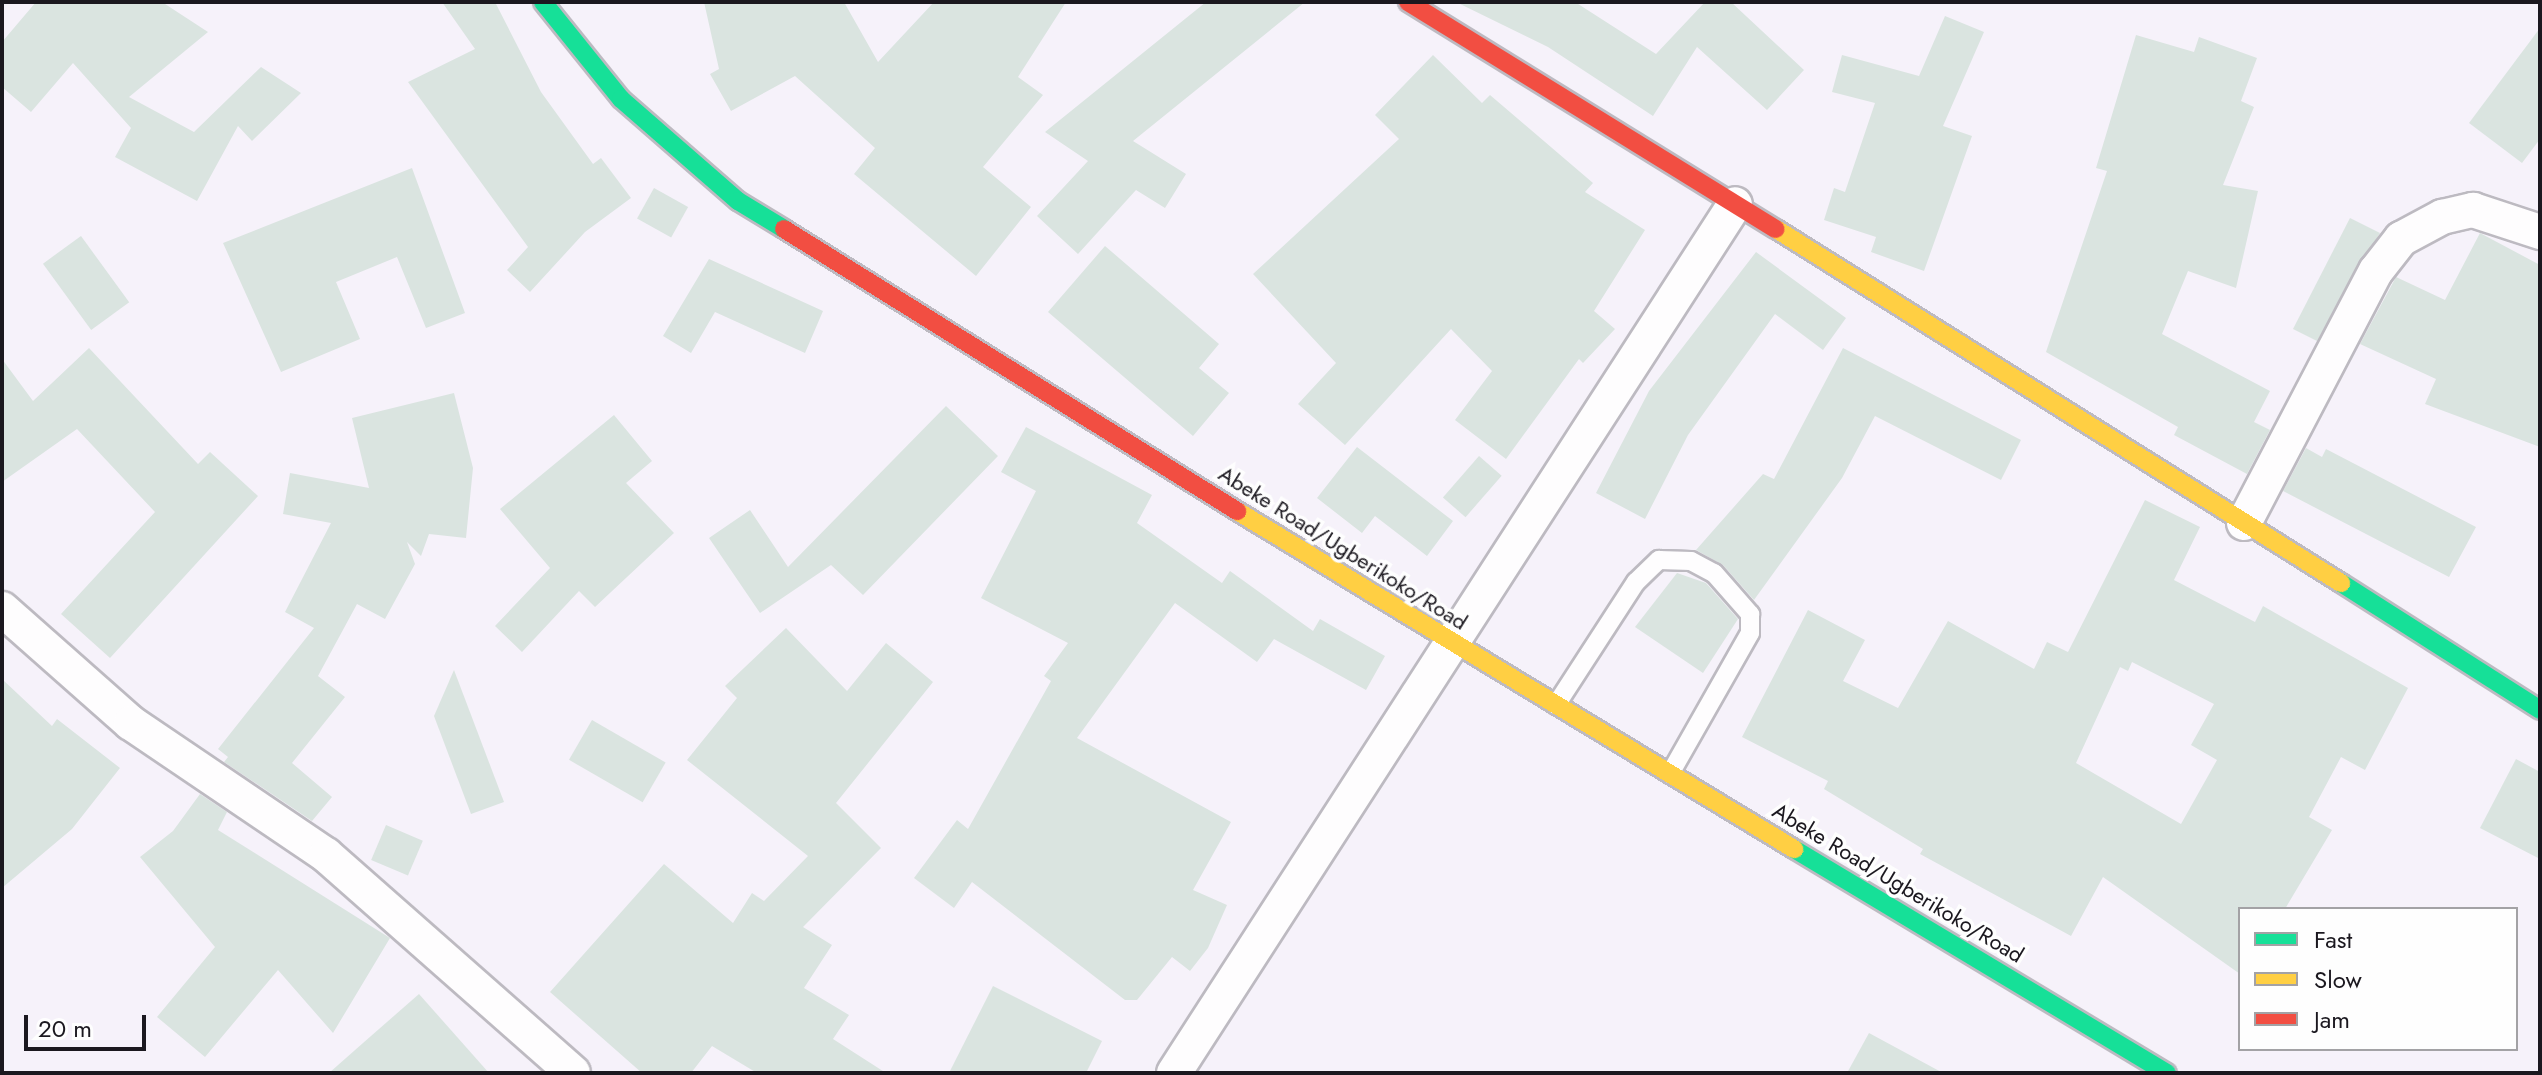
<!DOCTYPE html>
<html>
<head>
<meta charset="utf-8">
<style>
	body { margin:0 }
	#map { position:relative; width:2542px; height:1075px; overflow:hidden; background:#f6f2fa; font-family:Jost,sans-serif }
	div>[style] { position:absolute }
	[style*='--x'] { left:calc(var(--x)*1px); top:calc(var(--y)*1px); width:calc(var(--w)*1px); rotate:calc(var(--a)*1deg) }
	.building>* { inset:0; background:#dae4e0; transform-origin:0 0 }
	.roads { filter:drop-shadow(2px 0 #bdbac1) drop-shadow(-2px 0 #bdbac1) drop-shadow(0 2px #bdbac1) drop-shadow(0 -2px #bdbac1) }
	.lane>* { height:18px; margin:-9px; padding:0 9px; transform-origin:9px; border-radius:9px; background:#fefdfe }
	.street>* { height:34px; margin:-17px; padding:0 17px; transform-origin:17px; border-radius:17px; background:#fefdfe }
	.fast>* { height:18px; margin:-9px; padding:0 9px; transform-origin:9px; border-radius:9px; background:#16e098 }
	.slow>* { height:18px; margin:-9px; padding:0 9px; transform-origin:9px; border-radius:9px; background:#ffcf43 }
	.jam>* { height:18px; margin:-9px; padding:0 9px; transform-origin:9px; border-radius:9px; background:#f24e42 }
	span { translate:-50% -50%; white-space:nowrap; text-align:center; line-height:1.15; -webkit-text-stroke:7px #fefefe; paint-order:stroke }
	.street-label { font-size:22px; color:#1b181f }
	.frame { position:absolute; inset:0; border:4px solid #1b181f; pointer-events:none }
	.legend { position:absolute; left:2238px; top:907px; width:280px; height:144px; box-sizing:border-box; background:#fefefe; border:2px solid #a3a2a5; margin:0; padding:10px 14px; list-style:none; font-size:24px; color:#1b181f }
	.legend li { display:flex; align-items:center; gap:16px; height:40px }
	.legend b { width:40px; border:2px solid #a3a2a5 }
	.scale { position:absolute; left:24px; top:1015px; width:122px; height:36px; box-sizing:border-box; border:4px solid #1b181f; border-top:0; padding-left:10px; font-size:24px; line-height:28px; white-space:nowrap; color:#1b181f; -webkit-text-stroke:6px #fefefe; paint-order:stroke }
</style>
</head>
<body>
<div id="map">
	<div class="building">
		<div style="clip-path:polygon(36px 2px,162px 2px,208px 32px,129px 97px,194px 132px,261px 67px,301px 93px,252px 141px,238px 126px,197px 201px,115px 157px,131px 128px,73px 63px,31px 112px,2px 87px,2px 42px)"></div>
		<div style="clip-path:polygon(442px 2px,495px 2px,541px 92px,593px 164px,601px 158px,631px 198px,585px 232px,530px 292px,507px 270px,528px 247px,408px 82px,475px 49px)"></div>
		<div style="clip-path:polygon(704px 2px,844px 2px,878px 62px,934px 2px,1066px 2px,1018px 77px,1043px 95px,983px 167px,1031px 207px,976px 276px,854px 174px,875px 148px,795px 76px,731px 111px,710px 74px,719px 69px)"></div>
		<div style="clip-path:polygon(1206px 2px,1305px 2px,1133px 141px,1186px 174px,1165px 208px,1136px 190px,1078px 254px,1037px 216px,1088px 161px,1045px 132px)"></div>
		<div style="clip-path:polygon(1456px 2px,1575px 2px,1656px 54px,1705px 2px,1731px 2px,1804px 70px,1767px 110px,1697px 47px,1653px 116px,1548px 47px)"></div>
		<div style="clip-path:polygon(1945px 16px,1984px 32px,1943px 126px,1972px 136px,1924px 271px,1871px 252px,1876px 237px,1824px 220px,1834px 188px,1845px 192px,1875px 103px,1832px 92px,1842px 55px,1919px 76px)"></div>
		<div style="clip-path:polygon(2540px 28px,2540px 139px,2522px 163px,2469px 123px)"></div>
		<div style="clip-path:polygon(2136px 35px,2194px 52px,2199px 37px,2257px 58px,2241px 101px,2254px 107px,2223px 185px,2258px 191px,2236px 288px,2188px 271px,2162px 334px,2270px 391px,2254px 422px,2270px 430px,2247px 474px,2174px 435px,2178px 427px,2046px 352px,2107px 171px,2096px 168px)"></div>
		<div style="clip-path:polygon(1433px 55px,1482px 103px,1490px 95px,1593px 183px,1585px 192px,1645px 230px,1594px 311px,1615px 329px,1583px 363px,1579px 359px,1506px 459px,1455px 420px,1492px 371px,1451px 329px,1345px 445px,1298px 404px,1336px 363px,1253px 274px,1399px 139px,1375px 115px)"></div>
		<div style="clip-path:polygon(412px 168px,465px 313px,426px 328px,397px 257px,336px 282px,360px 339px,281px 372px,223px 243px)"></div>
		<div style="left:654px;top:188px;width:39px;height:35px;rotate:29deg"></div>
		<div style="clip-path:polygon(2350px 218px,2380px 233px,2317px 341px,2293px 329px)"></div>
		<div style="clip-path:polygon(2480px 233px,2540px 265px,2540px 447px,2425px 404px,2436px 379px,2360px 344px,2396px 277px,2445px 300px)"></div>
		<div style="left:81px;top:236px;width:82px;height:47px;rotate:54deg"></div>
		<div style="clip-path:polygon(1105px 246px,1219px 344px,1199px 368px,1229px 393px,1193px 436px,1048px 312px)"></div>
		<div style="clip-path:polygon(1756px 252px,1846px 318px,1823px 350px,1775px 314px,1688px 435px,1645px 519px,1596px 493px,1649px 391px)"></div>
		<div style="clip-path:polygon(709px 259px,823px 311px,805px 353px,715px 312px,691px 353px,663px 336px)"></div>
		<div style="clip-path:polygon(89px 348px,198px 464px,210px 452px,258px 496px,110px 658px,61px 614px,155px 512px,77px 429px,2px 482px,2px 359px,33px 401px)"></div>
		<div style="clip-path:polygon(1843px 348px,2021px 440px,2001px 480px,1875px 416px,1842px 478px,1754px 600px,1723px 565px,1696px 550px,1763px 474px,1774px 479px)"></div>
		<div style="clip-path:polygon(454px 393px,473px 468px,466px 538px,429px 534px,421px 556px,407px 542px,415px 564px,385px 619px,357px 604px,318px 676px,345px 697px,292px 763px,332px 797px,312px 821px,224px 762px,228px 757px,218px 749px,314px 628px,285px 612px,331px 523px,283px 514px,290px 473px,369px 488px,352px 418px)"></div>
		<div style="clip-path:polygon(946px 406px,998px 456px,863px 595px,831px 565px,760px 613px,709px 538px,750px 510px,788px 567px)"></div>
		<div style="clip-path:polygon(614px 415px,652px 461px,626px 483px,674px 533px,595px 607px,579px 591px,522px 652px,495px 626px,550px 568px,500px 509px)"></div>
		<div style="clip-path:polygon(1026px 427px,1152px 495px,1137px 523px,1222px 583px,1230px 571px,1313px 631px,1320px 619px,1385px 656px,1366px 690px,1274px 639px,1257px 662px,1175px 603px,1077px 738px,1231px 822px,1193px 890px,1227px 905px,1208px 948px,1190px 971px,1172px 957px,1137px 1000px,1125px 1000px,972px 882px,954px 908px,914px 878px,957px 820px,968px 829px,1051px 681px,1044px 676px,1068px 643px,981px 598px,1036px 491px,1001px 472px)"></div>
		<div style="clip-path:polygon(1357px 447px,1453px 521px,1427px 556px,1375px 516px,1362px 533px,1317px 498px)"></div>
		<div style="clip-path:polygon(2306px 448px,2322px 457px,2326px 449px,2476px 527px,2449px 577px,2283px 491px)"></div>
		<div style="left:1479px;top:456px;width:30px;height:55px;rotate:41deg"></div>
		<div style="clip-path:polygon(evenodd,2145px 500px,2200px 527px,2174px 580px,2255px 622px,2263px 606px,2408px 688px,2365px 770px,2341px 757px,2309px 817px,2332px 830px,2285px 909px,2240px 909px,2240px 974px,2103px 877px,2071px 936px,1920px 854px,1923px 849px,1824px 789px,1828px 781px,1742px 737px,1808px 610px,1865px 640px,1843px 681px,1898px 708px,1948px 621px,2034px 669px,2047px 642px,2068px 652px,2145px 500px,2132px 662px,2214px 704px,2191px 745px,2217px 760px,2181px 824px,2076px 763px,2120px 667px,2128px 671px,2132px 662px)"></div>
		<div style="clip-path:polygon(1677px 573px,1706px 583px,1738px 619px,1703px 673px,1635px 627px)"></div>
		<div style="clip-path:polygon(786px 628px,847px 691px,886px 643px,933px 682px,836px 803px,881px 848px,803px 927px,832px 945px,804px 988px,849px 1015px,833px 1039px,886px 1073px,757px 1073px,712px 1046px,691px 1073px,642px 1073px,550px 992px,664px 864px,733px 923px,752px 893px,764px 901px,808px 856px,687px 760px,737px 698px,725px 686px)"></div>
		<div style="clip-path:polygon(454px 670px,504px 802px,471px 814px,434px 716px)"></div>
		<div style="clip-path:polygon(2px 679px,52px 726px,57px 719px,120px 768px,72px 829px,2px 888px)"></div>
		<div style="left:592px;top:720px;width:85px;height:46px;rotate:30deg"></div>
		<div style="clip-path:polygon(2516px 759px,2540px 772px,2540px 859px,2480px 828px)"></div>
		<div style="clip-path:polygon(200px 794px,227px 812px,218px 830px,390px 938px,333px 1033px,278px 970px,205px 1057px,157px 1017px,215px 947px,140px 857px,173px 831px)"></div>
		<div style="left:386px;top:825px;width:40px;height:38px;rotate:23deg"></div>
		<div style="clip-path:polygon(993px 986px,1102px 1041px,1086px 1073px,949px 1073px)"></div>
		<div style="clip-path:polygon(419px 994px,489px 1073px,329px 1073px,363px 1043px)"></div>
		<div style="clip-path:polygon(1869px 1033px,1943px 1073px,1847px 1073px)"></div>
	</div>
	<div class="roads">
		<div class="lane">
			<div style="--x:1556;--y:705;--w:147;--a:-57"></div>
			<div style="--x:1636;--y:582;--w:32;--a:-44"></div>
			<div style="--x:1659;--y:560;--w:32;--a:2"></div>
			<div style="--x:1691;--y:561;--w:26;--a:28"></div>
			<div style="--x:1714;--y:573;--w:55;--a:48.7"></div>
			<div style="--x:1750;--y:614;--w:19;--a:90"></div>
			<div style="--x:1750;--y:633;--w:162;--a:119.6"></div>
		</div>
		<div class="street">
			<div style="--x:2244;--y:523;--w:284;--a:-62.4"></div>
			<div style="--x:2376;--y:271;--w:41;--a:-52"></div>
			<div style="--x:2401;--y:239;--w:47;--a:-28.2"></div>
			<div style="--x:2442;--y:217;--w:32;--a:-13"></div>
			<div style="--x:2473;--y:210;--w:71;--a:18.2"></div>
			<div style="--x:2;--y:609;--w:172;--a:41.5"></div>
			<div style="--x:131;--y:723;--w:235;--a:34.1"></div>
			<div style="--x:326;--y:855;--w:329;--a:41.4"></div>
			<div style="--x:1174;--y:1073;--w:1034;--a:-57.15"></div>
		</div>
		<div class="fast">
			<div style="--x:543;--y:2;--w:124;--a:51.2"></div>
			<div style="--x:621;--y:99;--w:155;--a:41.1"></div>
			<div style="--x:738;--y:201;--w:54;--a:31.3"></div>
			<div style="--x:2341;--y:583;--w:236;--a:32.5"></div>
			<div style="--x:1794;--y:849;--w:435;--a:31"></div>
		</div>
		<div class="slow">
			<div style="--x:1776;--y:229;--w:667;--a:32.07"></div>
			<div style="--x:1237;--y:511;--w:652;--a:31.25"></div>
		</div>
		<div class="jam">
			<div style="--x:1408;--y:2;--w:432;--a:31.7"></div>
			<div style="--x:784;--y:229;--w:534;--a:31.9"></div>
		</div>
	</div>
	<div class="street-label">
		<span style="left:1343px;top:548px;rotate:32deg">Abeke Road/Ugberikoko/Road</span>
		<span style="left:1898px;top:883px;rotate:31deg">Abeke Road/Ugberikoko/Road</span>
	</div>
	<div class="frame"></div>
	<ul class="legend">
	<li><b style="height:10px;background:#16e098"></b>Fast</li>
	<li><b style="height:10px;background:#ffcf43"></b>Slow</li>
	<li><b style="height:10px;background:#f24e42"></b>Jam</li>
	</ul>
	<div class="scale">20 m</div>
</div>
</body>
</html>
